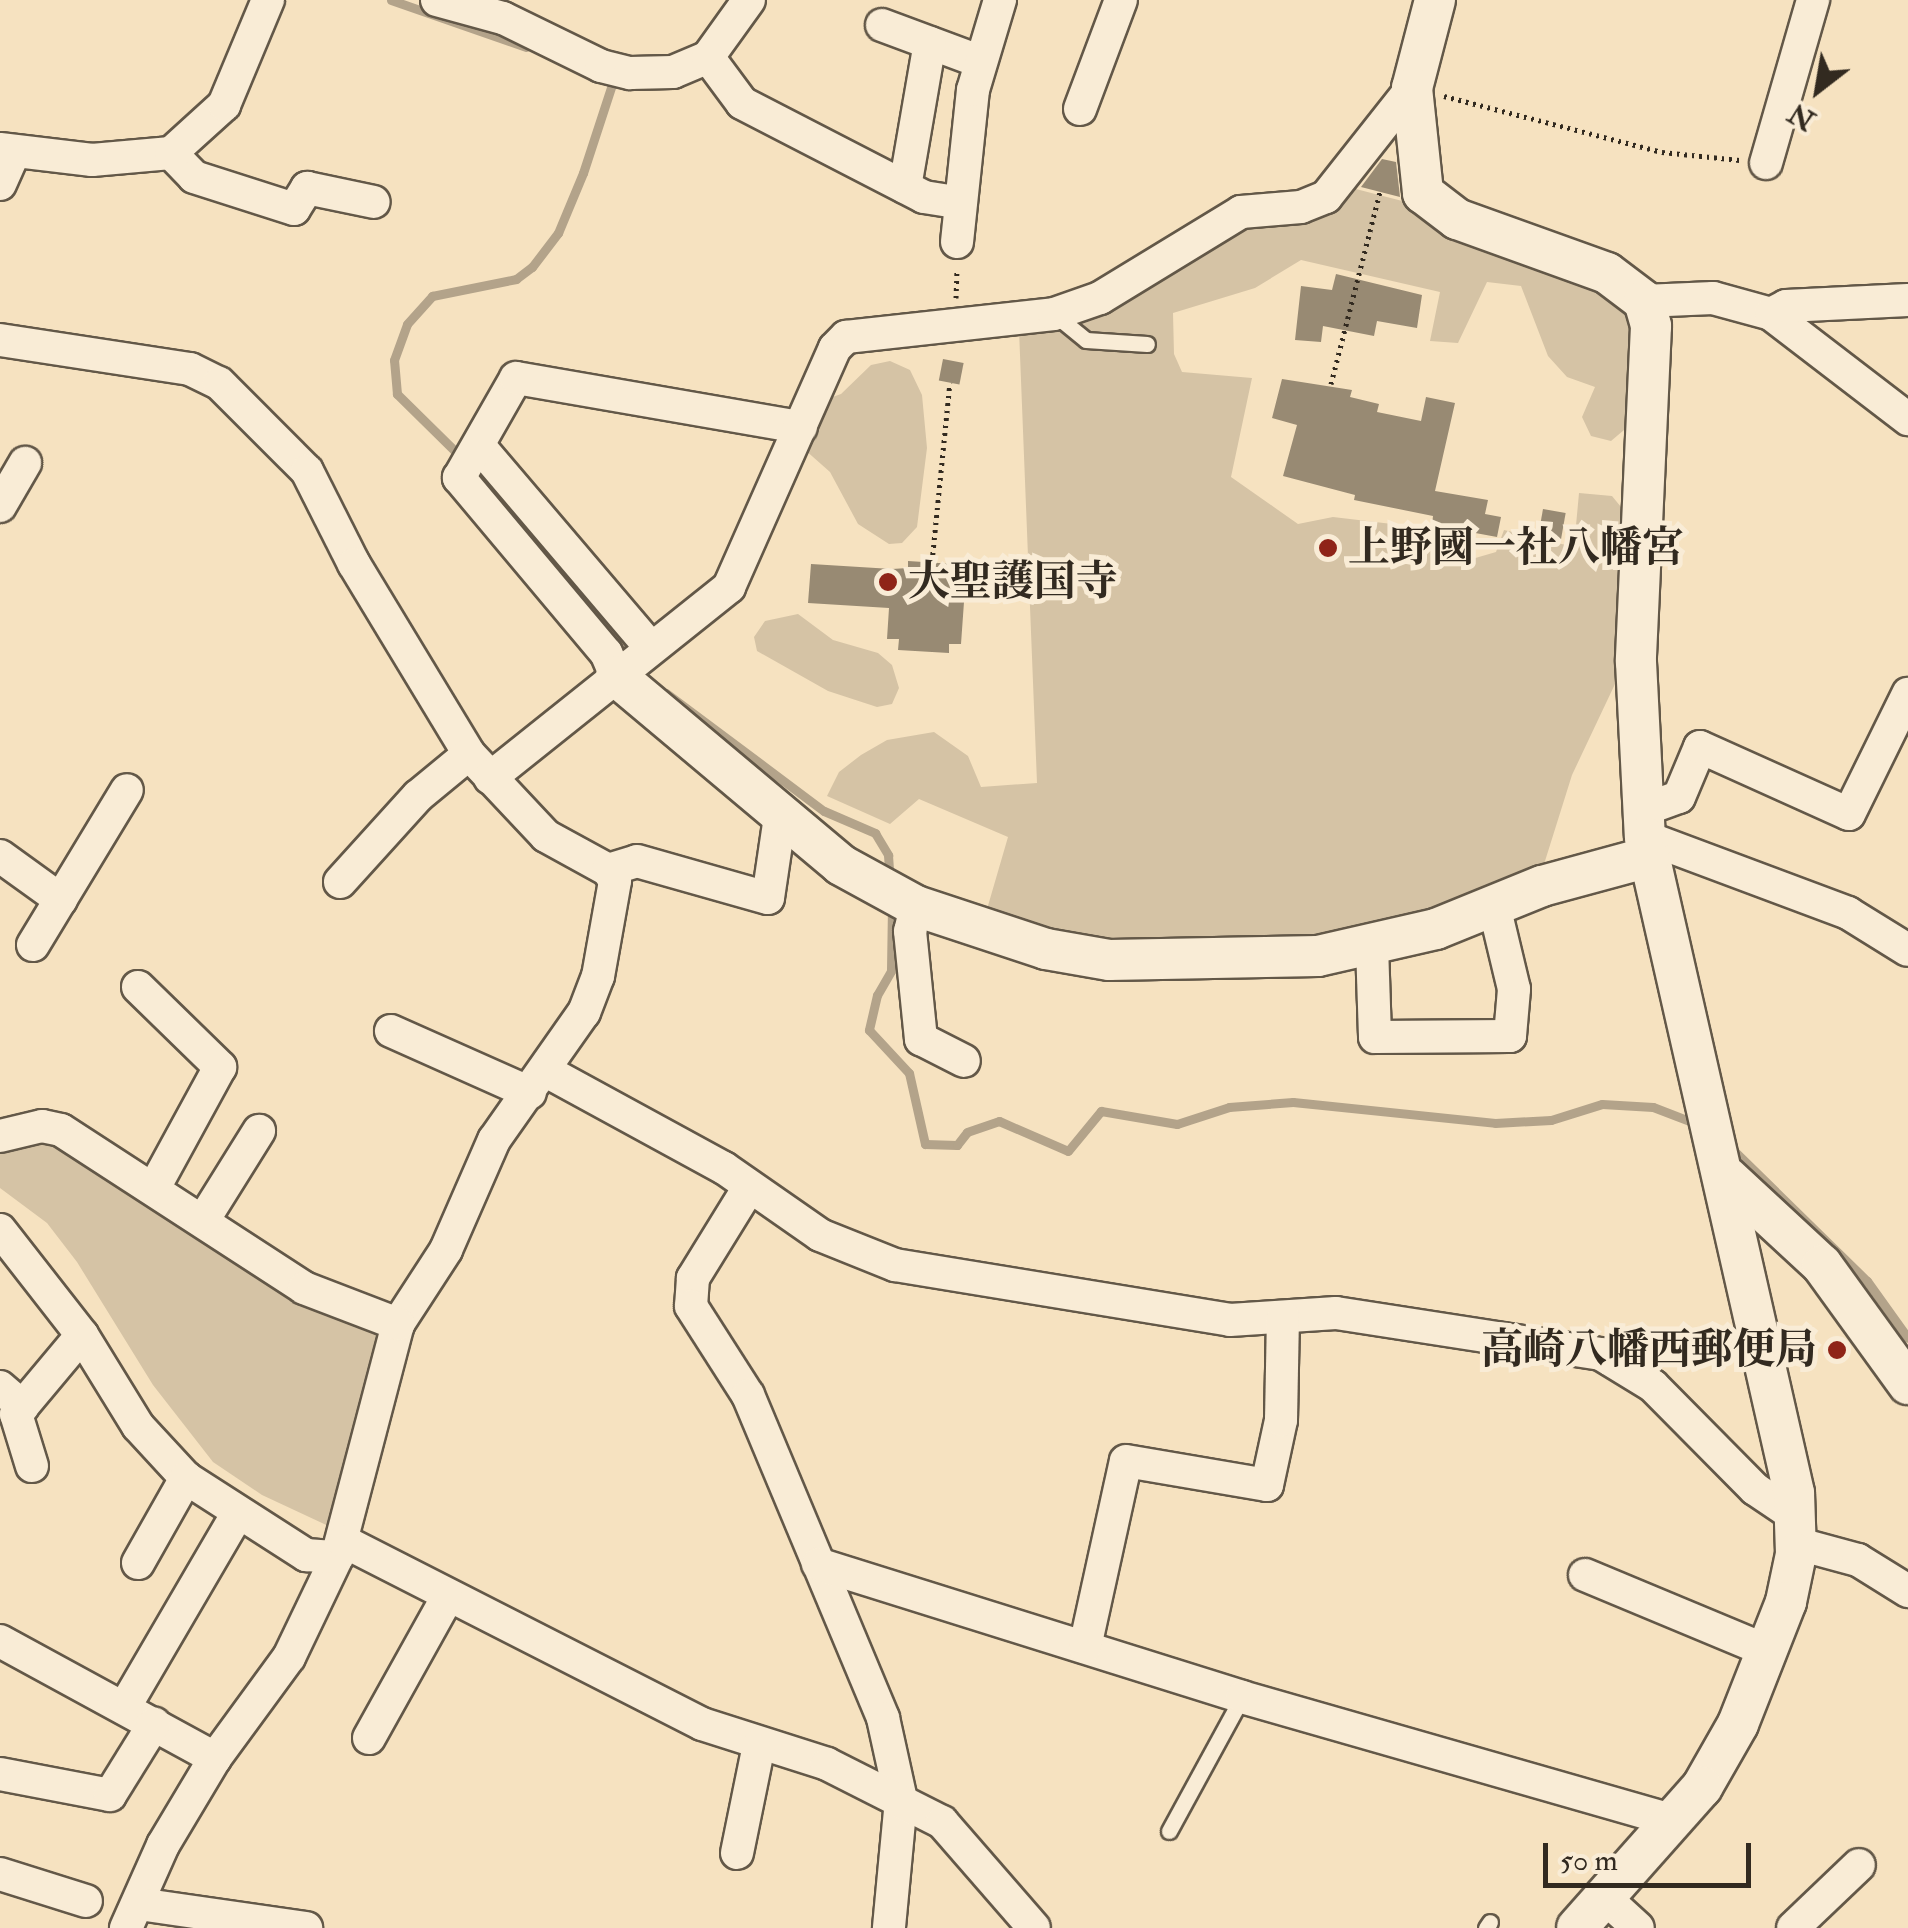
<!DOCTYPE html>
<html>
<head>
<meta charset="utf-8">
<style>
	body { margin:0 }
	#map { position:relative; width:1908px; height:1928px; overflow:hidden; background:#f6e2c0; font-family:"IM FELL Double Pica","Noto Serif JP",serif }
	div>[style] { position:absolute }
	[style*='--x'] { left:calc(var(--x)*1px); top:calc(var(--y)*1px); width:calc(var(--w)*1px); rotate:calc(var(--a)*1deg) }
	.green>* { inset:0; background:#d5c3a5 }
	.stream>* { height:9px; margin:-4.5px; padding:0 4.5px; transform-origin:4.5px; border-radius:4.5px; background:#b3a38a }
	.building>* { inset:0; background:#988a73; transform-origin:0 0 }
	.path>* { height:5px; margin-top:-2.5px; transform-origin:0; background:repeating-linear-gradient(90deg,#322a20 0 2.5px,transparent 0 7.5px) }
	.roads { filter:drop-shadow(2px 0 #635848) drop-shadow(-2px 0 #635848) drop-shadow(0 2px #635848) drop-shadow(0 -2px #635848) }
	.service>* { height:15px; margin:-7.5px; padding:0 7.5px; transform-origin:7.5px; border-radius:7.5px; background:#f9ecd6 }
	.minor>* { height:32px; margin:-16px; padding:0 16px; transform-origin:16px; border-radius:16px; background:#f9ecd6 }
	.tertiary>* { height:40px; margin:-20px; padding:0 20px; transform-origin:20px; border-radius:20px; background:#f9ecd6 }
	.dots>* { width:28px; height:28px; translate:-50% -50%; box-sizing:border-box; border:5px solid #f9ecd6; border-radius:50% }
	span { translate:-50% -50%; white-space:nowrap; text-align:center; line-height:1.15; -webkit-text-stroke:10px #f9ecd6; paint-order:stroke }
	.poi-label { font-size:42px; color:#322a20; font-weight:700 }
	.left { translate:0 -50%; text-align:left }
	.right { translate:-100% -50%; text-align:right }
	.north { position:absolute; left:1768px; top:40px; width:100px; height:100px; -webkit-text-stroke:8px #f9ecd6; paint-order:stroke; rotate:211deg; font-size:28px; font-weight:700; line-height:40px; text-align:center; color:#322a20 }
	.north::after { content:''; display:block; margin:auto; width:35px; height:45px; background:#322a20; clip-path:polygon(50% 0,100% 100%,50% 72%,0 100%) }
	.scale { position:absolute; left:1543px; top:1843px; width:208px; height:45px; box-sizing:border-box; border:5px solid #322a20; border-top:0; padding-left:12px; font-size:30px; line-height:35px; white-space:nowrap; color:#322a20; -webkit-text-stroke:8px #f9ecd6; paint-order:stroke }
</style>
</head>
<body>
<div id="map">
	<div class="green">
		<div style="clip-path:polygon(1352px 188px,1410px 203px,1598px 289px,1618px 299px,1632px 328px,1637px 419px,1611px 441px,1591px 436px,1582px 417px,1595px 387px,1567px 377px,1548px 356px,1521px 286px,1487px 282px,1458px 343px,1430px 341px,1440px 292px,1301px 260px,1255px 288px,1173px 313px,1174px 354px,1182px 372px,1252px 378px,1231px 477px,1298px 524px,1333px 517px,1392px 524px,1433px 545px,1448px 566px,1496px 552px,1504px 530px,1574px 547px,1579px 493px,1612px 496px,1630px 518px,1615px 684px,1572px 775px,1540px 877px,1371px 935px,1111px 947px,985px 916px,1008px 837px,919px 799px,890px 824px,827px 796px,839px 772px,861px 755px,887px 740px,934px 732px,968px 756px,981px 787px,1037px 783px,1019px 330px,1235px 229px)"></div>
		<div style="clip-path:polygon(890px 361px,910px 370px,922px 395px,927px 448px,917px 527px,902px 543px,889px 544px,858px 524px,830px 472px,804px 449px,824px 400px,841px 394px,871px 365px)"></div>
		<div style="clip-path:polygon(798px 614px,833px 640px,878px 653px,892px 665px,899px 688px,892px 704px,877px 707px,828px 691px,757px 651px,754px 637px,765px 621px)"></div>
		<div style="clip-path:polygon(40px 1131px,387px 1332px,337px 1530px,262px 1495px,213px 1462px,153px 1385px,77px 1262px,47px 1223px,0 1188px,0 1141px)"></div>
	</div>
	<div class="stream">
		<div style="--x:391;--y:0;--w:143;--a:19.2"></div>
		<div style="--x:463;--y:459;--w:93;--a:-135.4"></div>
		<div style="--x:397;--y:394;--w:34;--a:-95"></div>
		<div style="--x:394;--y:360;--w:38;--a:-70"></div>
		<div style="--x:407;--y:324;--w:38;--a:-48"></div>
		<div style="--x:432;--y:296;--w:86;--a:-11.4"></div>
		<div style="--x:516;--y:279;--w:20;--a:-37"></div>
		<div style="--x:532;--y:267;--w:43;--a:-52.6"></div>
		<div style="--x:558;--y:233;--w:65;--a:-67.4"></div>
		<div style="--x:583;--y:173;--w:97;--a:-71.9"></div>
		<div style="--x:613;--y:81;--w:7;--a:-164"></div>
		<div style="--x:573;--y:589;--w:89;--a:50"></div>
		<div style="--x:666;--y:693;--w:197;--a:36.8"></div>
		<div style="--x:824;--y:811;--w:56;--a:23.3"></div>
		<div style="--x:875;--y:833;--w:26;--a:59"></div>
		<div style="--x:888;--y:855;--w:26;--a:86"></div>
		<div style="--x:892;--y:906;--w:65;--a:90.9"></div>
		<div style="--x:891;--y:971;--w:28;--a:120"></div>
		<div style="--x:877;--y:995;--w:36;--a:103"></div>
		<div style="--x:869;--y:1030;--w:59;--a:47.1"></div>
		<div style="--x:909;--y:1073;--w:73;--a:77.3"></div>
		<div style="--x:925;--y:1144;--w:32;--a:2"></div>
		<div style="--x:957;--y:1145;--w:16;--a:-52"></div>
		<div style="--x:967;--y:1132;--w:34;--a:-19"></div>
		<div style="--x:999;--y:1121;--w:75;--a:23.5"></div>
		<div style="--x:1068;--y:1151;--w:52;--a:-50.5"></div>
		<div style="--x:1101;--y:1111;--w:77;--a:9.7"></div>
		<div style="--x:1177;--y:1124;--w:55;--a:-18.1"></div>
		<div style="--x:1229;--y:1107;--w:64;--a:-4.5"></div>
		<div style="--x:1293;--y:1102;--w:203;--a:5.9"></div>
		<div style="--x:1495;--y:1123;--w:56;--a:-3.1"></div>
		<div style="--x:1551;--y:1120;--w:53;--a:-17.4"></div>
		<div style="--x:1602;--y:1104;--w:51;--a:3.4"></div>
		<div style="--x:1653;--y:1107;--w:47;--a:21.1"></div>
		<div style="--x:1727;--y:1144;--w:196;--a:44.4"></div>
		<div style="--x:1867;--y:1281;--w:70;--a:54.3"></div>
	</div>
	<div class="building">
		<div style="clip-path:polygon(1382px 159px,1396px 162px,1400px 197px,1361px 187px)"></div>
		<div style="clip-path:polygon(1336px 274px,1422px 295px,1417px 328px,1377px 321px,1374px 336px,1323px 326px,1321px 342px,1295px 340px,1301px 286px,1332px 290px)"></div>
		<div style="left:943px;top:359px;width:21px;height:22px;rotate:11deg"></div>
		<div style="clip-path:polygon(1282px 379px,1352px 390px,1350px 397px,1379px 404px,1377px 412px,1421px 421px,1426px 397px,1455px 403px,1435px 491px,1488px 500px,1485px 514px,1501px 517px,1497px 537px,1432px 525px,1433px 516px,1354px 500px,1355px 495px,1283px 476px,1297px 425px,1272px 418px)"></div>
		<div style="left:1543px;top:509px;width:23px;height:27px;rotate:10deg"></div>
		<div style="clip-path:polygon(908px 561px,954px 564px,953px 573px,966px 574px,961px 644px,949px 644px,949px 653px,898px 650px,899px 639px,887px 639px,889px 608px,808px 603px,811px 564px,892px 569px,908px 568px)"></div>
	</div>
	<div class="path">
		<div style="--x:1444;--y:96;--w:225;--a:14.4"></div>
		<div style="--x:1662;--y:152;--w:78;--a:5.9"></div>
		<div style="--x:956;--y:298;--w:29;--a:-88"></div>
		<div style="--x:1331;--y:384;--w:198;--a:-75.7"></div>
		<div style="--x:932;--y:562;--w:180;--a:-84.3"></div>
	</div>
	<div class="roads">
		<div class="service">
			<div style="--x:1054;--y:314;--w:41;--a:39.1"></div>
			<div style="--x:1086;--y:340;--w:61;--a:3.8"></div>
			<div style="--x:1169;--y:1831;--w:153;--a:-61.4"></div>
			<div style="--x:1486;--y:1928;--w:7;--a:-56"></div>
		</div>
		<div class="minor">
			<div style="--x:437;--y:0;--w:68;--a:15.3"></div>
			<div style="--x:503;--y:18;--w:109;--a:26.1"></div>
			<div style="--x:601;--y:66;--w:30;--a:14"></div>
			<div style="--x:630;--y:73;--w:43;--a:-1.3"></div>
			<div style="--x:673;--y:72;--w:38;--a:-23"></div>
			<div style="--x:708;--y:57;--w:70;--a:-54.3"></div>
			<div style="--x:882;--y:25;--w:103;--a:20.4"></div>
			<div style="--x:708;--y:57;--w:57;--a:53.5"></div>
			<div style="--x:742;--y:103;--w:205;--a:27.3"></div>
			<div style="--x:924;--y:197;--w:37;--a:9"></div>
			<div style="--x:1080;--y:109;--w:116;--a:-69.4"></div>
			<div style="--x:0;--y:149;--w:93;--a:6.8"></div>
			<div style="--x:92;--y:160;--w:79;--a:-5.1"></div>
			<div style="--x:171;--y:153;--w:72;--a:-42.2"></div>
			<div style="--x:224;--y:105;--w:114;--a:-67.3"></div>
			<div style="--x:171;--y:153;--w:33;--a:46"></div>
			<div style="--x:194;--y:177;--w:105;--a:17.7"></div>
			<div style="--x:294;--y:209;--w:25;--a:-58"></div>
			<div style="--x:307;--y:188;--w:68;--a:11.8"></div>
			<div style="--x:1766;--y:163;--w:170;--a:-73.9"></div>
			<div style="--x:0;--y:184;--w:34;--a:-66"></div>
			<div style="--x:905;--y:187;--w:146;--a:-80.2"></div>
			<div style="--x:957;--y:242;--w:153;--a:-84"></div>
			<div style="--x:973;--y:90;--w:94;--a:-73.3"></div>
			<div style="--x:1644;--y:301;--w:69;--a:-2.5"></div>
			<div style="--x:1713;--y:298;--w:60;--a:15.4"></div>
			<div style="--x:1771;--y:314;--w:173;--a:37.5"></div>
			<div style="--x:1771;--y:314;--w:17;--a:-28"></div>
			<div style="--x:1786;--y:306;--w:122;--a:-2.8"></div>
			<div style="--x:0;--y:340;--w:192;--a:8.7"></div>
			<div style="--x:190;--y:369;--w:32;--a:26"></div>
			<div style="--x:219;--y:383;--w:124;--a:45"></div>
			<div style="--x:307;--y:471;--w:104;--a:63.2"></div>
			<div style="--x:354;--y:564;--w:222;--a:58.8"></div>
			<div style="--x:469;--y:754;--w:112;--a:46.8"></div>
			<div style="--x:546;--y:836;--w:71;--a:28.7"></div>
			<div style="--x:608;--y:870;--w:13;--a:58"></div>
			<div style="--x:615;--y:881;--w:97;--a:100.1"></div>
			<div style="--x:598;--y:976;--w:39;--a:111"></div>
			<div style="--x:584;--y:1012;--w:156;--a:125.1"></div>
			<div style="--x:494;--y:1140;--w:120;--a:113.6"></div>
			<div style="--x:446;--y:1250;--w:88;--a:123"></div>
			<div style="--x:398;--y:1324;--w:241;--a:104.7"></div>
			<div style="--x:337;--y:1557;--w:111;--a:115.6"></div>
			<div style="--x:289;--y:1657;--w:125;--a:126.2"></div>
			<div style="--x:215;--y:1758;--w:101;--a:120.9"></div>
			<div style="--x:163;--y:1845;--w:91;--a:114"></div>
			<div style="--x:480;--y:447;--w:262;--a:49.6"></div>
			<div style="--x:0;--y:506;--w:50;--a:-59.8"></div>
			<div style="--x:616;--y:676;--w:25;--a:-113"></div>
			<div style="--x:606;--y:653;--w:229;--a:-130"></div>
			<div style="--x:459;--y:478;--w:115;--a:-60.3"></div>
			<div style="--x:516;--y:378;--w:289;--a:9.8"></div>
			<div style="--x:490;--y:778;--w:306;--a:-38.6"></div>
			<div style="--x:729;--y:587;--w:261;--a:-66.1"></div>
			<div style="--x:835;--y:348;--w:16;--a:-45"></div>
			<div style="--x:846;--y:337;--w:209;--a:-6.3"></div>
			<div style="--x:1054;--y:314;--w:49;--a:-19.2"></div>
			<div style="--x:1100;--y:298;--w:165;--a:-31.4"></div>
			<div style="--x:1241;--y:212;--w:60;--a:-4.8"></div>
			<div style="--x:1301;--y:207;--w:27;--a:-22"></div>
			<div style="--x:1326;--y:197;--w:139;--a:-51.7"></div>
			<div style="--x:1643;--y:810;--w:38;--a:-20"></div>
			<div style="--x:1679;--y:797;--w:54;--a:-67.2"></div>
			<div style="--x:1700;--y:747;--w:163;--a:24.2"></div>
			<div style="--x:1849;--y:814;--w:134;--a:-63.8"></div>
			<div style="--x:1645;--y:837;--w:217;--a:20.5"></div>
			<div style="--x:1848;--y:913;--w:70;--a:31.7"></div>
			<div style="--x:0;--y:856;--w:75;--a:35.8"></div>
			<div style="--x:608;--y:870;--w:30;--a:-17"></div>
			<div style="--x:637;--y:861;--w:136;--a:15.8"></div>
			<div style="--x:768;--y:898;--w:82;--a:-81.6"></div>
			<div style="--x:340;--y:882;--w:116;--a:-47.8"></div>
			<div style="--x:418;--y:796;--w:66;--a:-39.5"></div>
			<div style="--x:916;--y:906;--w:26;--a:103"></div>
			<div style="--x:910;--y:931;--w:109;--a:84.2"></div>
			<div style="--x:921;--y:1039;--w:48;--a:27.1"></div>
			<div style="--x:33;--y:945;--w:181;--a:-58.8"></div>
			<div style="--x:1372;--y:946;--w:91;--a:88.1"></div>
			<div style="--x:1375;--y:1037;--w:135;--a:-0.4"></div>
			<div style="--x:1510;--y:1036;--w:47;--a:-85.1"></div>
			<div style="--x:1514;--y:989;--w:85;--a:-103.5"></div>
			<div style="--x:138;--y:987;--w:115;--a:44.3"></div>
			<div style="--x:220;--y:1067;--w:138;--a:118.6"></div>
			<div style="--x:391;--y:1031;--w:152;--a:24"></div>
			<div style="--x:546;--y:1071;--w:203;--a:28.6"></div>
			<div style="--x:724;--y:1168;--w:117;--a:34.9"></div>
			<div style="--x:820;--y:1235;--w:81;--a:21.8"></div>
			<div style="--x:895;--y:1265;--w:339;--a:9.3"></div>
			<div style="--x:1230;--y:1320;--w:106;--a:-3.8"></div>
			<div style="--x:1336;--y:1313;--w:268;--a:8.8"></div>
			<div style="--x:1601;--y:1354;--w:61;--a:31.6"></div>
			<div style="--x:1653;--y:1386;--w:145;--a:45.3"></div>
			<div style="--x:1755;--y:1489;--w:48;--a:34"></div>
			<div style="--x:0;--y:1136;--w:43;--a:-13.4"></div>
			<div style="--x:42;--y:1126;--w:19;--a:12"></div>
			<div style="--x:61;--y:1130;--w:290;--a:33"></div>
			<div style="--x:304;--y:1288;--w:101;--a:21"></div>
			<div style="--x:748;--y:1189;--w:105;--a:121.7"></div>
			<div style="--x:693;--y:1278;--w:28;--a:94"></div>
			<div style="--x:691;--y:1306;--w:106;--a:57.4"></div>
			<div style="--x:748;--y:1395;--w:350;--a:67.3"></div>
			<div style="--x:883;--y:1718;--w:84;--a:77.6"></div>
			<div style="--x:901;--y:1800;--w:129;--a:95.4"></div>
			<div style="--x:204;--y:1219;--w:104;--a:-58"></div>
			<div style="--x:0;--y:1230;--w:133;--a:52"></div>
			<div style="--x:82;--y:1335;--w:107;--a:58.4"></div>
			<div style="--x:138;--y:1426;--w:71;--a:47.3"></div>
			<div style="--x:186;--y:1478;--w:143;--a:32.7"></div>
			<div style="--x:306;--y:1555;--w:31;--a:4"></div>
			<div style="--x:0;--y:1387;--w:30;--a:41"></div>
			<div style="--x:32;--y:1466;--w:54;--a:-107.1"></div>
			<div style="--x:16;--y:1414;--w:103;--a:-50.1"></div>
			<div style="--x:343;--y:1541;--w:403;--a:27"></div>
			<div style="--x:702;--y:1724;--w:131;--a:17.7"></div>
			<div style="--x:827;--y:1764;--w:129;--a:26.8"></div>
			<div style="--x:942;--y:1822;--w:140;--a:49"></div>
			<div style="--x:1795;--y:1543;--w:65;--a:15.1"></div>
			<div style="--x:1858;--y:1560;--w:59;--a:31.8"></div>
			<div style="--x:138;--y:1563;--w:98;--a:-60.5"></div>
			<div style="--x:818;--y:1564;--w:444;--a:17.4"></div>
			<div style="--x:1242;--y:1697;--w:449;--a:16"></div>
			<div style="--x:1585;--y:1575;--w:200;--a:22.6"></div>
			<div style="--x:0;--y:1641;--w:245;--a:28.6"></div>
			<div style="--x:1085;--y:1647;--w:190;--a:-77.6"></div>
			<div style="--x:1126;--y:1461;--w:143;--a:9.7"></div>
			<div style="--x:1267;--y:1485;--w:66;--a:-77.8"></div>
			<div style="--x:1281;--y:1420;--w:103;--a:-88.9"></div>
			<div style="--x:124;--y:1708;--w:226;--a:-59.7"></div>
			<div style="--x:369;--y:1738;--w:160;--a:-60.9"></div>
			<div style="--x:0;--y:1774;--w:112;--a:10.8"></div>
			<div style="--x:110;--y:1795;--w:84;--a:-58.2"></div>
			<div style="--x:737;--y:1853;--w:110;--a:-78.5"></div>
			<div style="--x:0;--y:1874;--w:90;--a:17.4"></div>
			<div style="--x:1603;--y:1896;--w:47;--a:42.4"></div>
			<div style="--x:139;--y:1904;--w:169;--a:8.2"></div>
			<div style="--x:1793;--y:1928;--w:91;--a:-43.7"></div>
		</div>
		<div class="tertiary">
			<div style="--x:1435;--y:0;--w:91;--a:104.6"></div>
			<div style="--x:1412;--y:88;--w:106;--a:84"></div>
			<div style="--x:1423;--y:193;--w:43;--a:37.4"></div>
			<div style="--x:1457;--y:219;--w:159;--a:19.8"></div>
			<div style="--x:1607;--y:273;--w:46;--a:37.1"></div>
			<div style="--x:1644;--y:301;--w:26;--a:74"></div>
			<div style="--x:1651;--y:326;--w:336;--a:92.6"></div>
			<div style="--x:1636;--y:662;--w:175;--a:87.1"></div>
			<div style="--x:1645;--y:837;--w:673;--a:77.2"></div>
			<div style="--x:1794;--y:1493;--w:61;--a:88.1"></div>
			<div style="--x:1796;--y:1554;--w:49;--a:101.8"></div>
			<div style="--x:1786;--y:1602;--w:131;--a:111.5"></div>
			<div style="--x:1738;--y:1724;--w:73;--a:119.7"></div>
			<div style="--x:1702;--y:1787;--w:188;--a:131.6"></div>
			<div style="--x:616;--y:676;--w:294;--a:40"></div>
			<div style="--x:841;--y:865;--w:85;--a:28.7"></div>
			<div style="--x:916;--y:906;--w:137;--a:18.3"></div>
			<div style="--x:1046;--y:949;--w:64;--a:9.9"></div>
			<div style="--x:1109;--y:960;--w:209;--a:-1.1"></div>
			<div style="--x:1318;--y:956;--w:121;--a:-12.9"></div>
			<div style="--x:1436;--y:929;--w:114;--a:-22.1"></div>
			<div style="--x:1542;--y:886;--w:111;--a:-15.2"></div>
			<div style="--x:1727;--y:1177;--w:129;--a:42.8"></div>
			<div style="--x:1822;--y:1265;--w:147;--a:54.1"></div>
		</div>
	</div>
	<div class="dots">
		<div style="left:1328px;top:548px;background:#8f2418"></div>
		<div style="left:888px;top:582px;background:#8f2418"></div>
		<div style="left:1837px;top:1350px;background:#8f2418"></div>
	</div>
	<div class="poi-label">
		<span class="left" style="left:1348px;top:548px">上野國一社八幡宮</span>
		<span class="left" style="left:908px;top:582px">大聖護国寺</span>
		<span class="right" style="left:1817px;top:1350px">高崎八幡西郵便局</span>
	</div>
	<div class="north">N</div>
	<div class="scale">50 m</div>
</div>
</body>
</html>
